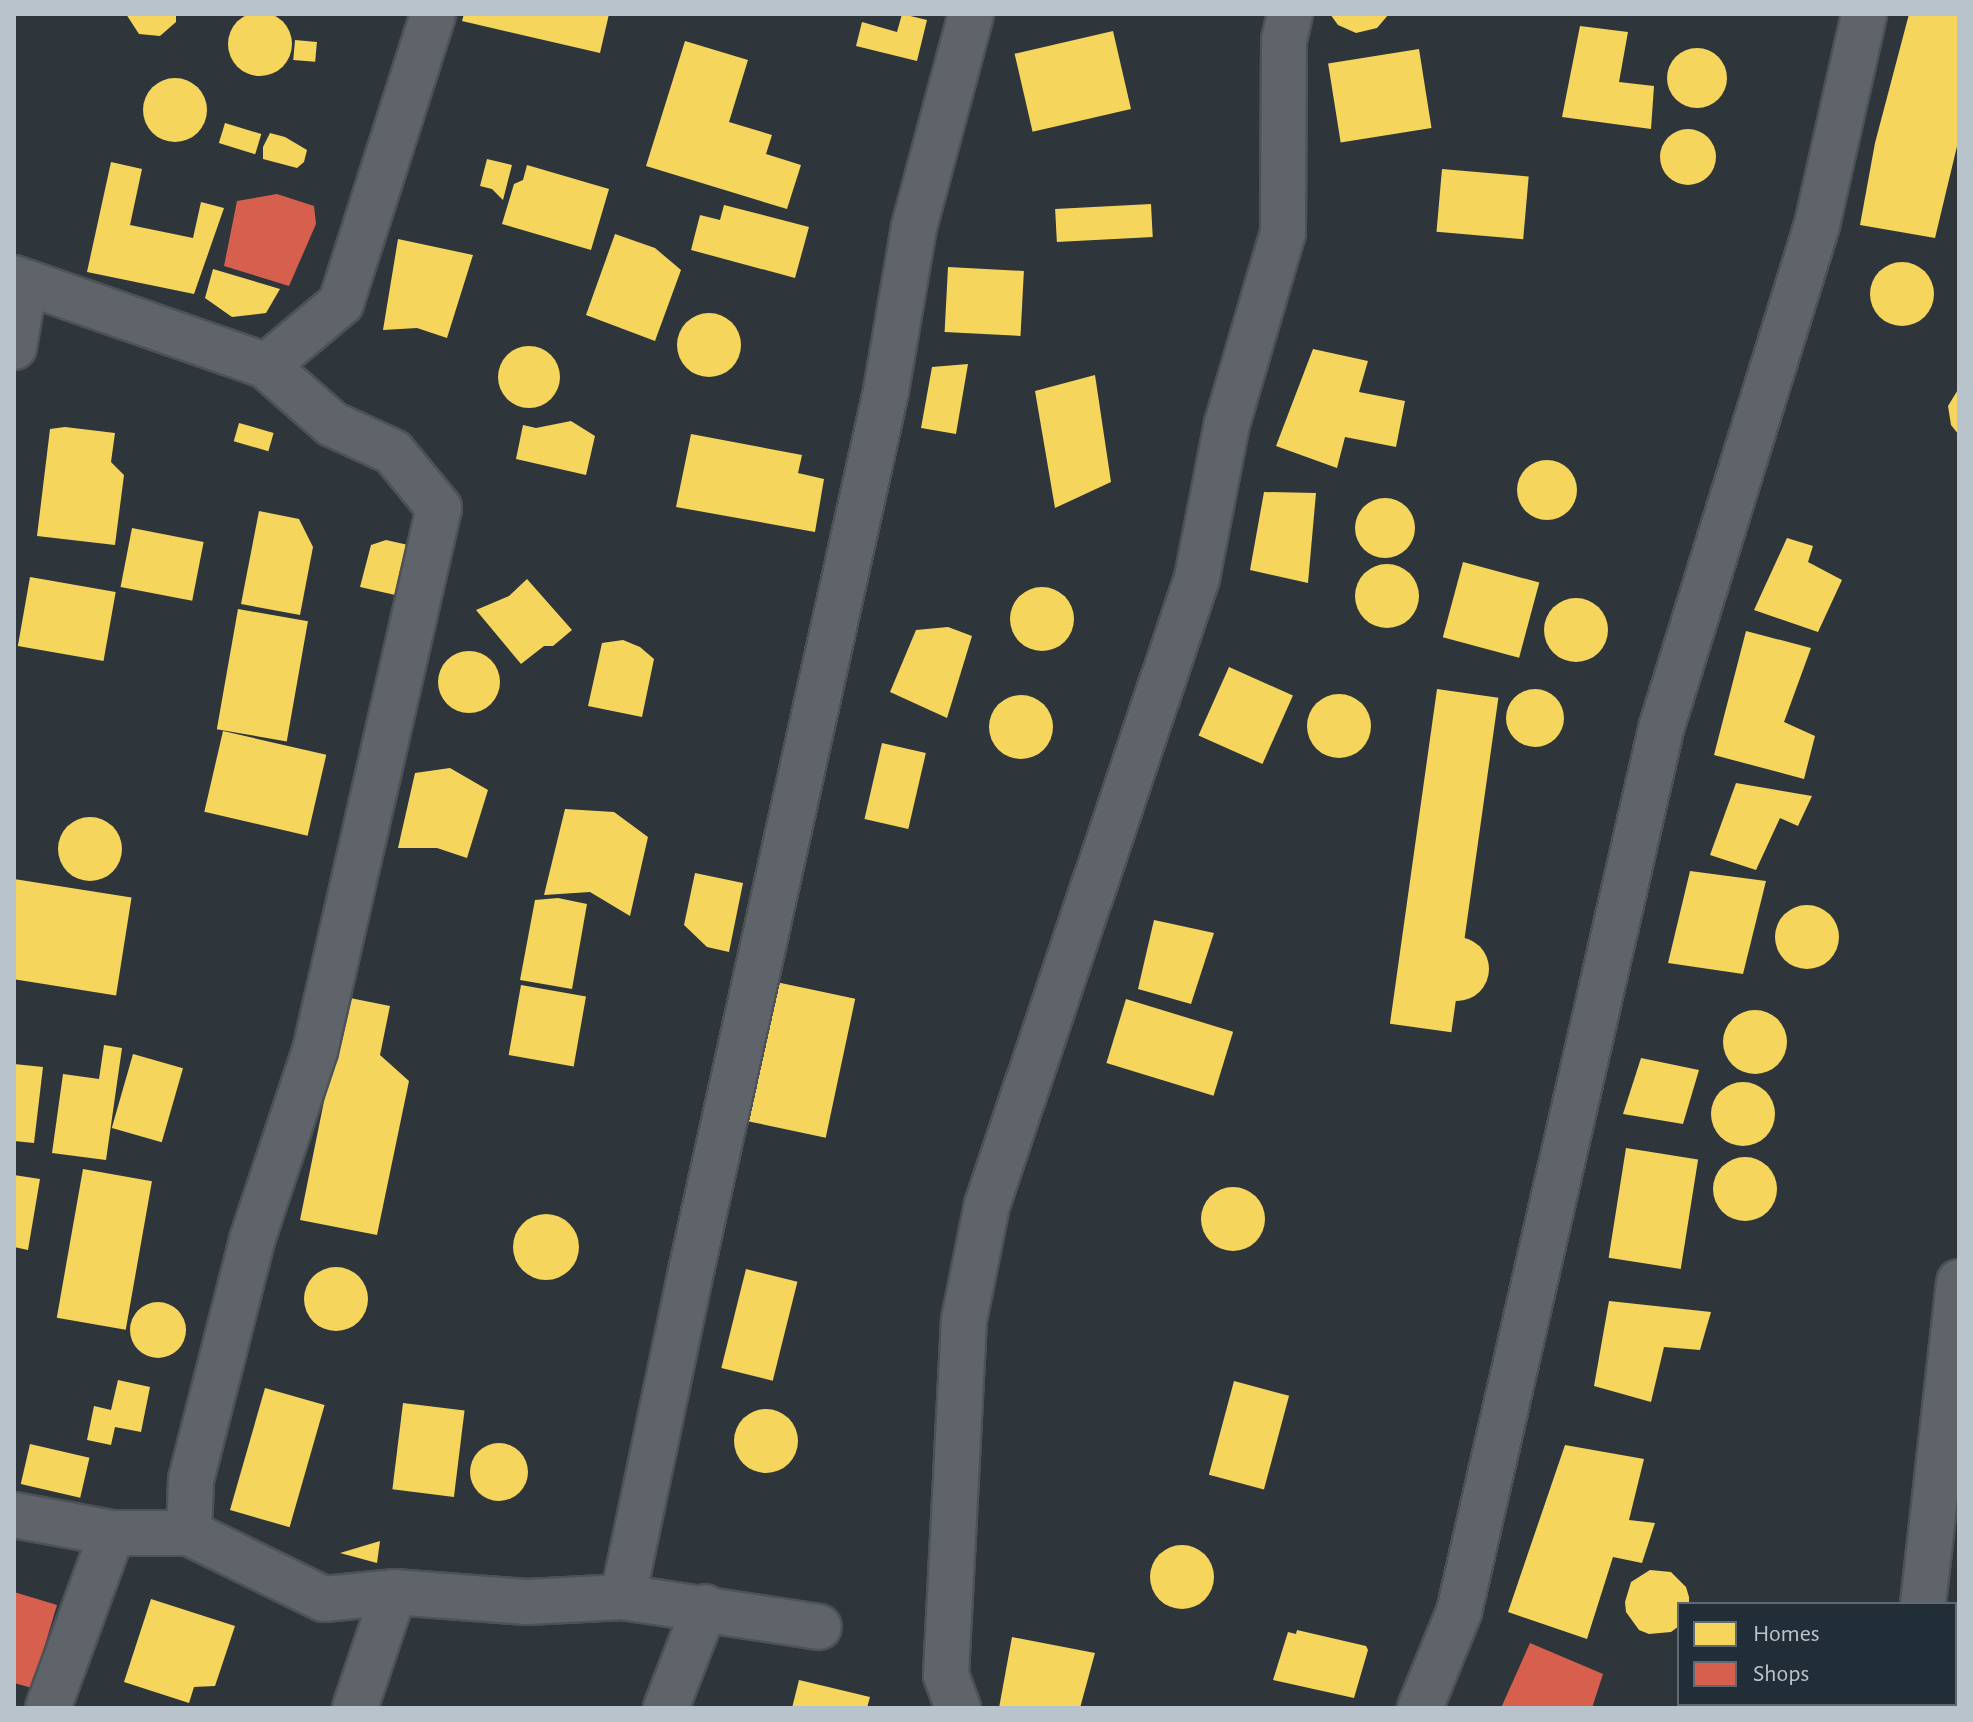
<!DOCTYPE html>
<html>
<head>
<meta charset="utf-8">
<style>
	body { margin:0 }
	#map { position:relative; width:1973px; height:1722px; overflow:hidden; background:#2e363c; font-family:"Alegreya Sans",sans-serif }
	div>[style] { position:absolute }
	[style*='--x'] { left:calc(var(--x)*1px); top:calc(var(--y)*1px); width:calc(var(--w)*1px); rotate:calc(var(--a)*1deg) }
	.homes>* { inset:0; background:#f6d55c; transform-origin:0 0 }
	.round { border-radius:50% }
	.shops>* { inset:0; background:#d6604d }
	.roads { filter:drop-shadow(2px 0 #4c5256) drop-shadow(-2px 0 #4c5256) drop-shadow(0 2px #4c5256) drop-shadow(0 -2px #4c5256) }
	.minor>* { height:44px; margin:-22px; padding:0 22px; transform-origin:22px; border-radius:22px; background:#5e646a }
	span { translate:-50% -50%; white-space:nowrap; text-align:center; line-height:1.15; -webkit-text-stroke:8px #212e37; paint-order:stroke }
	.frame { position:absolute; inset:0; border:16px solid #b9c3cc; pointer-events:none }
	.legend { position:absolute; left:1677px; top:1602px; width:280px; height:104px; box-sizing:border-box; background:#212e37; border:2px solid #5e6a73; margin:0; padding:10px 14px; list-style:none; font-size:24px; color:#b9c3cc }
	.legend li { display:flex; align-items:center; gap:16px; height:40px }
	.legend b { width:40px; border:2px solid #5e6a73 }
</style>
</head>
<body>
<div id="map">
	<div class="homes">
		<div class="round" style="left:228px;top:12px;width:64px;height:64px"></div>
		<div style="clip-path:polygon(126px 14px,176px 14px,176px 22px,160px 36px,139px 34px)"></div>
		<div style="clip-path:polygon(464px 14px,609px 14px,600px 53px,462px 21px)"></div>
		<div style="clip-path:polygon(902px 14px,927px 20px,917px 61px,856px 46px,862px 22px,897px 32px)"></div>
		<div style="clip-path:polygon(1330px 14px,1389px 14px,1377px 28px,1356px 33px,1338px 25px)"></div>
		<div style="clip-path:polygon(1909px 14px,1959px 14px,1959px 138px,1935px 238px,1860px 225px,1875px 143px)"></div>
		<div style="clip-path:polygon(1580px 26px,1628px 32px,1619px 82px,1654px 86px,1651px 129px,1562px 117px)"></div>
		<div style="left:1113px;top:31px;width:80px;height:101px;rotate:77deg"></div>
		<div style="left:295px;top:40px;width:22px;height:20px;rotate:5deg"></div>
		<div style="clip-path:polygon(685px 41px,748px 60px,729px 122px,772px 135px,766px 154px,801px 165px,787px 209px,646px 166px)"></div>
		<div class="round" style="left:1667px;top:48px;width:60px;height:60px"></div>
		<div style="left:1419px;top:49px;width:80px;height:92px;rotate:81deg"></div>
		<div class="round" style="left:143px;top:78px;width:64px;height:64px"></div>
		<div style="left:225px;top:123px;width:38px;height:21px;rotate:17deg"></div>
		<div class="round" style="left:1660px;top:129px;width:56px;height:56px"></div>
		<div style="clip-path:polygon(270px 133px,285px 137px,307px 150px,304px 162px,297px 168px,263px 159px,263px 147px)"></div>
		<div style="clip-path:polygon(487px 159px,512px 165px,503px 200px,492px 189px,480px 186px)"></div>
		<div style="clip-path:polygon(111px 162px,142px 169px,130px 225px,193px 238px,201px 202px,224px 208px,194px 294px,87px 272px)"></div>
		<div style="clip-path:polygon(527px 165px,609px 189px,591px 250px,502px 224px,514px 184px,523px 180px)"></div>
		<div style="left:1442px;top:169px;width:87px;height:63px;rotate:5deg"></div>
		<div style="left:1151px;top:204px;width:33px;height:96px;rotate:87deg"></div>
		<div style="clip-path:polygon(724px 205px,809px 227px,795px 278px,691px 250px,700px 215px,720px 220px)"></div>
		<div style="clip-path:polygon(615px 234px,655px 248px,681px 270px,655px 341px,586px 315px)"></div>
		<div style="clip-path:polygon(398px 239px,473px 255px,447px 338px,417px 328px,383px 330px)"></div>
		<div class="round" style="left:1870px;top:262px;width:64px;height:64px"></div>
		<div style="left:948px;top:267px;width:76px;height:65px;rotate:3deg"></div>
		<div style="clip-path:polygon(213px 269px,280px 289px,266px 313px,232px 317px,205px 298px)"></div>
		<div class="round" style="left:677px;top:313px;width:64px;height:64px"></div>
		<div class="round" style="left:498px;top:346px;width:62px;height:62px"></div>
		<div style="clip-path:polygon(1313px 349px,1368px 361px,1359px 392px,1405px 401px,1396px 447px,1345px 437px,1337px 468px,1276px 446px)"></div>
		<div style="clip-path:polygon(968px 364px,956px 434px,921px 428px,932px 367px)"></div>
		<div style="clip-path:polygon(1095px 375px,1111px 482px,1055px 508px,1035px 391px)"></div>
		<div style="clip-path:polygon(1959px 388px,1959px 435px,1951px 425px,1948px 406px)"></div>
		<div style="clip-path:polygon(571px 421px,595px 436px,586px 475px,516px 459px,523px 425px,536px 428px)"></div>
		<div style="left:239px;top:423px;width:36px;height:19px;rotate:16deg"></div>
		<div style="clip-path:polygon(65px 427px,115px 433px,111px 462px,124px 475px,115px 545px,37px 536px,50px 429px)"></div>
		<div style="clip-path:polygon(691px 434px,802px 455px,798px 473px,824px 479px,815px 532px,676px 507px)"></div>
		<div class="round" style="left:1517px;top:460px;width:60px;height:60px"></div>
		<div style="clip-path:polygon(1264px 492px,1316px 493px,1308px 583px,1250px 570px)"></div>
		<div class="round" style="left:1355px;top:498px;width:60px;height:60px"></div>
		<div style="clip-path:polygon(259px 511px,299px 519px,313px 547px,300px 615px,241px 604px)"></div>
		<div style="left:132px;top:528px;width:73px;height:60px;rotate:11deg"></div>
		<div style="clip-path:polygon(1787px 538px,1813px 546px,1808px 562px,1842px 580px,1818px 632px,1754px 610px)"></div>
		<div style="clip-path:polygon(386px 540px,417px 547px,404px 597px,360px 587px,371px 545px)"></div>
		<div style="left:1463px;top:562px;width:79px;height:78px;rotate:15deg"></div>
		<div class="round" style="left:1355px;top:564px;width:64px;height:64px"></div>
		<div style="left:30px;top:577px;width:87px;height:70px;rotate:10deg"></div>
		<div style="clip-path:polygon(527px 579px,572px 630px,553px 646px,544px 646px,521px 664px,476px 610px,509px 596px)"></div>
		<div class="round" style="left:1010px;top:587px;width:64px;height:64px"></div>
		<div class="round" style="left:1544px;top:598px;width:64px;height:64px"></div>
		<div style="left:238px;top:609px;width:71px;height:122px;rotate:10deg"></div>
		<div style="clip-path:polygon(948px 627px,972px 636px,947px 718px,890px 692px,916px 630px)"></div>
		<div style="clip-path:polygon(1746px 631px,1811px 648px,1784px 722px,1815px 736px,1804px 779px,1714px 755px)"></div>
		<div style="clip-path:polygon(623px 640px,640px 647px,654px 659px,642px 717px,588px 706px,602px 643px)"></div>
		<div class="round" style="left:438px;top:651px;width:62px;height:62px"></div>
		<div style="left:1229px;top:667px;width:70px;height:75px;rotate:24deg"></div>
		<div style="left:1437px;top:689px;width:62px;height:338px;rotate:8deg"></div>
		<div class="round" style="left:1506px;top:689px;width:58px;height:58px"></div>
		<div class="round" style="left:1307px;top:694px;width:64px;height:64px"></div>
		<div class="round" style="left:989px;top:695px;width:64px;height:64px"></div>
		<div style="left:223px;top:731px;width:106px;height:83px;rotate:13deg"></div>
		<div style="left:882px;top:743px;width:45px;height:78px;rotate:13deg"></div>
		<div style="clip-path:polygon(450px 768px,488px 790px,467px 858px,437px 848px,398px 848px,415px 773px)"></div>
		<div style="clip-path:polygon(1736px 783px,1812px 796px,1798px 826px,1780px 818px,1756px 870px,1710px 855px)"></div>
		<div style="clip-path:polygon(565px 809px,614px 812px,648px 837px,630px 916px,590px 892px,544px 895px)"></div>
		<div class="round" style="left:58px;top:817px;width:64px;height:64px"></div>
		<div style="clip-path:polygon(1690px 871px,1766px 881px,1743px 974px,1668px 963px)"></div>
		<div style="clip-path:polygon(695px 873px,743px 883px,729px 952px,707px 947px,684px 925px)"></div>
		<div style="left:14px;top:879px;width:119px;height:99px;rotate:9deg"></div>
		<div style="clip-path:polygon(558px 898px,587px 904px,572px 989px,520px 980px,535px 900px)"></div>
		<div class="round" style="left:1775px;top:905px;width:64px;height:64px"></div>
		<div style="clip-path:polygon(1154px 920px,1214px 933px,1191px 1004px,1138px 989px)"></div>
		<div class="round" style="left:1425px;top:937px;width:64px;height:64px"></div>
		<div style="left:776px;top:982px;width:81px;height:142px;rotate:12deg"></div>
		<div style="left:521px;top:985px;width:66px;height:71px;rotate:10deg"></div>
		<div style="clip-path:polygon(345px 997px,390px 1006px,380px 1055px,409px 1081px,377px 1235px,300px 1220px)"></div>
		<div style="left:1126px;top:999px;width:112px;height:67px;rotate:17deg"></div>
		<div class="round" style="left:1723px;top:1010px;width:64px;height:64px"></div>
		<div style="clip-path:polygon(104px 1045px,122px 1048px,106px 1160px,52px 1153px,63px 1074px,99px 1079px)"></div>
		<div style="left:133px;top:1054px;width:52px;height:77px;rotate:16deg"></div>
		<div style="clip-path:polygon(1641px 1058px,1699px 1070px,1683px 1124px,1623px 1114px)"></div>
		<div style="clip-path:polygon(14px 1064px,43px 1067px,34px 1143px,14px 1141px)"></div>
		<div class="round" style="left:1711px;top:1082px;width:64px;height:64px"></div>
		<div style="left:1626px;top:1148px;width:73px;height:111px;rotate:9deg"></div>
		<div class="round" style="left:1713px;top:1157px;width:64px;height:64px"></div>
		<div style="left:83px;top:1169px;width:70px;height:151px;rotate:10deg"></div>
		<div style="clip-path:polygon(14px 1175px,40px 1179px,28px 1250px,14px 1247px)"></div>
		<div class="round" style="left:1201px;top:1187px;width:64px;height:64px"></div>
		<div class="round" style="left:513px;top:1214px;width:66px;height:66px"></div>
		<div class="round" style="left:304px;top:1267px;width:64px;height:64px"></div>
		<div style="left:746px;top:1269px;width:53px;height:102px;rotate:14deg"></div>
		<div style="clip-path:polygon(1609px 1301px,1711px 1312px,1700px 1350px,1664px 1347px,1651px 1402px,1594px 1386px)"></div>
		<div class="round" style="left:130px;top:1302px;width:56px;height:56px"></div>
		<div style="clip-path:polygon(118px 1380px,150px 1387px,141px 1432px,115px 1427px,111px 1445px,87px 1440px,94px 1406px,111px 1410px)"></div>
		<div style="left:1234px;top:1381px;width:57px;height:97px;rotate:15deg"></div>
		<div style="left:265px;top:1388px;width:62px;height:127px;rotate:16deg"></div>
		<div style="left:403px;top:1403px;width:62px;height:87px;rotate:7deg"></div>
		<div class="round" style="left:734px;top:1409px;width:64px;height:64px"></div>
		<div class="round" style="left:470px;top:1443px;width:58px;height:58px"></div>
		<div style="left:30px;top:1444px;width:61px;height:41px;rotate:13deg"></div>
		<div style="clip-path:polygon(1565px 1445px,1644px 1459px,1629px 1520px,1655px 1523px,1642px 1563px,1613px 1557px,1587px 1639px,1508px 1612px)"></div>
		<div style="clip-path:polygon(380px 1541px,377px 1563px,340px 1553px)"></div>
		<div class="round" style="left:1150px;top:1545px;width:64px;height:64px"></div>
		<div style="clip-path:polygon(1650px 1570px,1671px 1572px,1686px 1587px,1689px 1597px,1689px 1604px,1679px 1604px,1679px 1626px,1671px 1632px,1649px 1634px,1639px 1630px,1626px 1612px,1625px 1602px,1631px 1582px)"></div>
		<div style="clip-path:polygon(151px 1599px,235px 1626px,215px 1686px,194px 1687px,189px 1703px,124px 1682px)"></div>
		<div style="clip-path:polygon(1297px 1630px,1366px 1646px,1368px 1650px,1354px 1698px,1273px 1680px,1288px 1632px,1296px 1634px)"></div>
		<div style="clip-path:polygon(1012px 1637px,1095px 1653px,1080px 1708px,999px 1708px)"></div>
		<div style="clip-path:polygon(799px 1680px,870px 1697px,867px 1708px,792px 1708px)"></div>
	</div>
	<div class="shops">
		<div style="clip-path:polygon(277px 194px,314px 206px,316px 224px,289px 286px,224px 266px,237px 201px)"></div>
		<div style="clip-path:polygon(14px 1592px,57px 1605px,32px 1688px,14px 1683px)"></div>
		<div style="clip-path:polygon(1530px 1643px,1603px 1674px,1592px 1708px,1501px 1708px)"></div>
	</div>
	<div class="roads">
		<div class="minor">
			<div style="--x:14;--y:278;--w:267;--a:19.2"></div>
			<div style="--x:266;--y:366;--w:98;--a:-40"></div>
			<div style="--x:341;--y:303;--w:303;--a:-72.3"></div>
			<div style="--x:14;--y:347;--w:66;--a:-80.4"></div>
			<div style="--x:14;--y:1515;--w:100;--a:10.4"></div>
			<div style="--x:112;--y:1533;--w:77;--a:0"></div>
			<div style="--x:189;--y:1533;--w:150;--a:26.1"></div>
			<div style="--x:324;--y:1599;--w:70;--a:-5.7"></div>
			<div style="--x:394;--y:1592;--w:133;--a:4.3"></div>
			<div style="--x:527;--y:1602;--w:96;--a:-3"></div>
			<div style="--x:623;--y:1597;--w:198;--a:8.7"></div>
			<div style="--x:189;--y:1533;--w:53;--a:-87.8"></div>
			<div style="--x:191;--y:1480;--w:248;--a:-75.7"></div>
			<div style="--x:252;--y:1240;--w:199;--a:-71.6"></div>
			<div style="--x:315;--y:1051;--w:557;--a:-77.14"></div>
			<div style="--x:439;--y:508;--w:72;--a:-129.4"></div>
			<div style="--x:393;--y:452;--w:67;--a:-155.3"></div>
			<div style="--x:332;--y:424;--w:88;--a:-138.7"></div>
			<div style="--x:623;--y:1597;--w:337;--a:-78.2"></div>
			<div style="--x:692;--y:1267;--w:897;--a:-77.51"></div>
			<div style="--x:886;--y:391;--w:166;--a:-80.3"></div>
			<div style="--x:914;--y:227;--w:220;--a:-75"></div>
			<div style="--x:1923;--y:1604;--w:324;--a:-83.6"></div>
			<div style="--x:48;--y:1708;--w:186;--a:-69.9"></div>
			<div style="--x:355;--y:1708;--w:122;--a:-71.4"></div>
			<div style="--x:666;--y:1708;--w:108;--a:-68.9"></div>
			<div style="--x:958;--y:1708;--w:35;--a:-110"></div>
			<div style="--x:946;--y:1675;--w:355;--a:-87.1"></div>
			<div style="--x:964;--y:1320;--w:117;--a:-78.7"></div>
			<div style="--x:987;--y:1205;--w:661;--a:-71.48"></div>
			<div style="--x:1197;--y:578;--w:157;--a:-79"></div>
			<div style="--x:1227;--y:424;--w:199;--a:-73.7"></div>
			<div style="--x:1283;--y:233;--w:193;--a:-89.7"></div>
			<div style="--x:1284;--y:40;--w:27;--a:-77"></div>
			<div style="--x:1420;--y:1708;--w:104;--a:-67.9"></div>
			<div style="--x:1459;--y:1612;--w:906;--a:-77.11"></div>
			<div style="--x:1661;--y:729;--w:528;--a:-72.8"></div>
			<div style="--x:1817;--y:225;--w:216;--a:-77.4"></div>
			<div style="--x:1951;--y:1708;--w:4;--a:-63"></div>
		</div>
	</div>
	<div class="frame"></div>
	<ul class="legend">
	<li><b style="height:22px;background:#f6d55c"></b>Homes</li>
	<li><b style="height:22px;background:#d6604d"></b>Shops</li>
	</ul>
</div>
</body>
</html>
